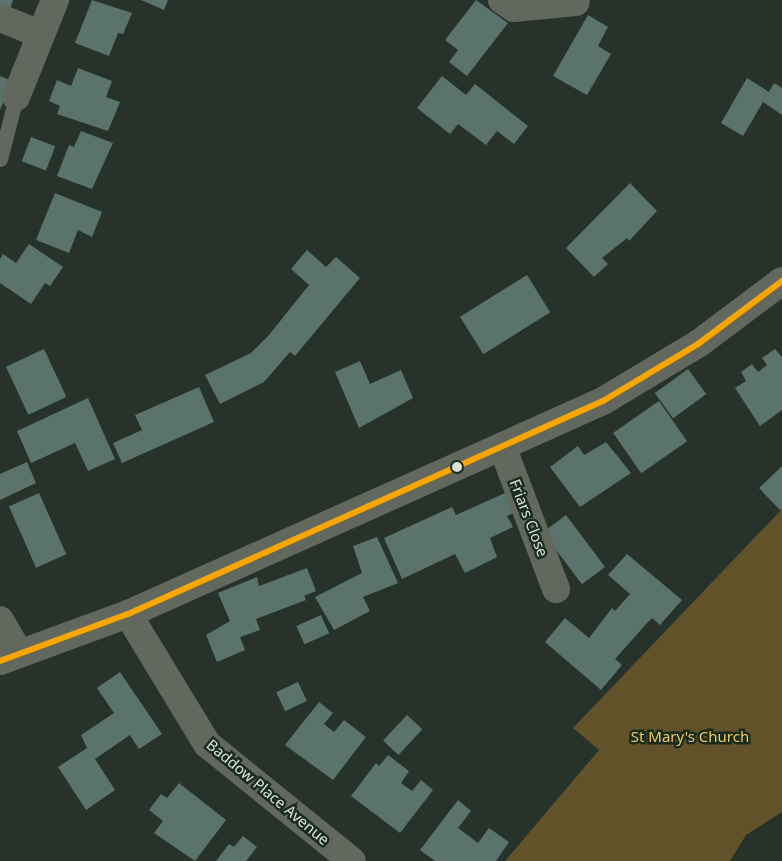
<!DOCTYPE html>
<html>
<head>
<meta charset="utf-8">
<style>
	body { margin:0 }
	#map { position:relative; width:782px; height:861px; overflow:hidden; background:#27322a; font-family:"Noto Sans",sans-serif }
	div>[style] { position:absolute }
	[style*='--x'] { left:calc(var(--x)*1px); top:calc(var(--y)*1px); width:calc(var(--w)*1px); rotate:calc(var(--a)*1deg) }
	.green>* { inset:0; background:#615229 }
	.building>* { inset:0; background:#5a736d; transform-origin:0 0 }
	.service>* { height:15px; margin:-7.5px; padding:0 7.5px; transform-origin:7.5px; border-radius:7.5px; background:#63685e }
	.minor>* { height:28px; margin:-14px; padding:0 14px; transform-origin:14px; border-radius:14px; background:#63685e }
	.tertiary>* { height:28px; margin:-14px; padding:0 14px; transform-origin:14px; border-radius:14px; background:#63685e }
	.bus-1>* { height:6px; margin:-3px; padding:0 3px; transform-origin:3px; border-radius:3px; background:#f7a600 }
	.dots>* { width:14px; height:14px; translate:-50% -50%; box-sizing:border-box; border:2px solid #192c1e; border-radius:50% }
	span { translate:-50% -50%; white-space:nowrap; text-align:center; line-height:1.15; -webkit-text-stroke:5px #192c1e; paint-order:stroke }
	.street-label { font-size:15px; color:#d8e3da }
	.park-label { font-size:15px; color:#f1c762 }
</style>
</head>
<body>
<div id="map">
	<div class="green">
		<div style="clip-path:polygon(782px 509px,782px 812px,746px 835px,730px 861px,505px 861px,599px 750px,573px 728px)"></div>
	</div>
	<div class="building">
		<div style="clip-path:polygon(0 0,13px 0,10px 9px,0 5px)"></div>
		<div style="clip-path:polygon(92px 0,132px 13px,123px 34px,118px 33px,109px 56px,75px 43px)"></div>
		<div style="clip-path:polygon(141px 0,168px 0,164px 10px)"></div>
		<div style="clip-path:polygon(476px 0,508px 23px,467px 76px,449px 62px,458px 50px,445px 40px)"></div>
		<div style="clip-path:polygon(588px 15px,608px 27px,598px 46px,611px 54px,587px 95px,553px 76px)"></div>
		<div style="clip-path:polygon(78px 68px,112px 81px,106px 97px,120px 102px,108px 131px,57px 114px,60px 106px,49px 101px,57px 80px,71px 86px)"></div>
		<div style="clip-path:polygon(0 76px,12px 81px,0 110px)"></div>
		<div style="clip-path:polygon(442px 76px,466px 95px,475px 84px,528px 126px,514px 144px,497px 131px,486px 145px,458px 124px,450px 134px,417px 108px)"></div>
		<div style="clip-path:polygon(747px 78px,769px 92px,774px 83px,782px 88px,782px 115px,763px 102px,743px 136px,721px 123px)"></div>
		<div style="clip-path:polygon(81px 131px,113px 143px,92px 189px,57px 176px,69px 145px,74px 147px)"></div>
		<div style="left:31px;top:137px;width:26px;height:26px;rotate:21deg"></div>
		<div style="clip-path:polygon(630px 183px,657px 211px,629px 241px,627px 238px,602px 258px,608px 264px,594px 277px,566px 248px)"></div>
		<div style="clip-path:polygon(55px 193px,102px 212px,92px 237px,78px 230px,69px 253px,36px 240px)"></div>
		<div style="clip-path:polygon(29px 244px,63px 267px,50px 286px,45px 283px,31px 304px,0 283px,0 259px,3px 254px,16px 263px)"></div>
		<div style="clip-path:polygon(307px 250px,326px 267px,336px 257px,360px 278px,295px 356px,290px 352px,264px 382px,220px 404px,205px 375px,251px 353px,269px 335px,309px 285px,291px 269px)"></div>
		<div style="left:527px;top:275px;width:44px;height:79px;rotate:58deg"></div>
		<div style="left:44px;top:349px;width:53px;height:42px;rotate:65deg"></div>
		<div style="clip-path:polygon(775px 349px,782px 357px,782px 410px,760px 426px,735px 388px,746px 381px,741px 372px,752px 364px,758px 372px,767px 365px,762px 358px)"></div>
		<div style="clip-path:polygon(360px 361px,370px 384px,401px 370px,413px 398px,359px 428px,335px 372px)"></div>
		<div style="left:688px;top:369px;width:31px;height:41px;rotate:54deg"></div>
		<div style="clip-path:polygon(199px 387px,214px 422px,122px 463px,113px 443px,142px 430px,135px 415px)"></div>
		<div style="clip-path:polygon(88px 398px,115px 459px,88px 471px,75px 443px,31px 463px,17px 431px)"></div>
		<div style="left:659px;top:401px;width:49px;height:56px;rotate:55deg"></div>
		<div style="clip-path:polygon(606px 442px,631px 473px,580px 507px,550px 467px,578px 446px,584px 455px)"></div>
		<div style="clip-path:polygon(27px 462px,36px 483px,0 500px,0 474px)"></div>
		<div style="clip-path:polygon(782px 466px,782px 509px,780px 510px,759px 488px)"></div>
		<div style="left:39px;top:493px;width:67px;height:33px;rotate:66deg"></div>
		<div style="clip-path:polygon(505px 493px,514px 513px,507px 516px,513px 527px,490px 538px,497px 557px,465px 573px,455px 554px,402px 579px,384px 538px,452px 507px,456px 515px)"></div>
		<div style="left:566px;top:515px;width:65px;height:29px;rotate:53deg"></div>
		<div style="clip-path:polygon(377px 537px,398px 583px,363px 597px,370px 611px,334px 630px,315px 597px,362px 573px,353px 546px)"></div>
		<div style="clip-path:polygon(627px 554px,682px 600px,660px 625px,652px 618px,648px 622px,615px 659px,622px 665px,601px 690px,545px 642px,565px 618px,589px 638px,612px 608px,615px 611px,630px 594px,608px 575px)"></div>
		<div style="clip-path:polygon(307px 568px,316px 591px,304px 596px,306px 600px,256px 619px,260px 630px,240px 637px,245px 650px,217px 662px,206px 635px,230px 621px,218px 593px,257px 577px,259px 586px)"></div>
		<div style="left:321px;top:615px;width:20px;height:27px;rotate:66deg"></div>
		<div style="clip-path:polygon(120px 672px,162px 734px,139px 749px,130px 735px,95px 759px,115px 790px,86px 810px,58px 767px,87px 748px,81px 735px,114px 713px,97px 688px)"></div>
		<div style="left:298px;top:682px;width:21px;height:24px;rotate:65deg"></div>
		<div style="clip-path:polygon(319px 702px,333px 713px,324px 724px,334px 732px,344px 720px,366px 737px,333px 780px,285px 745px)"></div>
		<div style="left:407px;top:715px;width:21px;height:35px;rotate:43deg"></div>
		<div style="clip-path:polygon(388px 755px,409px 771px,401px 783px,412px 791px,421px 780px,433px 790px,400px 833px,351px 796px,376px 763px,379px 766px)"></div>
		<div style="clip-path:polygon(179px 783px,226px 820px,195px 861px,154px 833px,163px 821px,149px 810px,161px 794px,167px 798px)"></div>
		<div style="clip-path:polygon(458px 800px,471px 811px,458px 828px,478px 843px,489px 828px,509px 842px,496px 861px,435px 861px,420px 850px)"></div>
		<div style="clip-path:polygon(243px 836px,257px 847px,246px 861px,216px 861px,229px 844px,234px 847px)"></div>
	</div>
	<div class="service">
		<div style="--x:0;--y:159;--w:64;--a:-75.5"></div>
	</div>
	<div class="minor">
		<div style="--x:502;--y:0;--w:14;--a:34"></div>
		<div style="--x:514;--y:8;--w:62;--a:-5.5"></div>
		<div style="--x:0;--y:18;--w:43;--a:21.8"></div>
		<div style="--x:16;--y:97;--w:105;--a:-68.1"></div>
		<div style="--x:502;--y:446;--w:153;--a:69.3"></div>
		<div style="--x:128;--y:614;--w:152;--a:58.7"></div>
		<div style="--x:207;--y:744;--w:186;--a:38.9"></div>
		<div style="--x:0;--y:620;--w:38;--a:60"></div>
	</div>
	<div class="tertiary">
		<div style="--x:0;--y:661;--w:136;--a:-20.2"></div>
		<div style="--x:128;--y:614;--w:521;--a:-24.15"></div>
		<div style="--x:603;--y:401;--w:111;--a:-31"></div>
		<div style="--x:698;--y:344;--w:105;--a:-36.9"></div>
	</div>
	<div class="bus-1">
		<div style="--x:0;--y:661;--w:136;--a:-20.2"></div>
		<div style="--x:128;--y:614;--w:521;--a:-24.15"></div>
		<div style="--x:603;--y:401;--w:111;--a:-31"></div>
		<div style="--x:698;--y:344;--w:105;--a:-36.9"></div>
	</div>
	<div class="dots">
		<div style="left:457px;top:467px;background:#d8e3da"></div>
	</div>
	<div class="street-label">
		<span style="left:529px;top:518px;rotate:69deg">Friars Close</span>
		<span style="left:268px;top:792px;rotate:40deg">Baddow Place Avenue</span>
	</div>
	<div class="park-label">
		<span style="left:690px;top:737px">St Mary's Church</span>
	</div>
</div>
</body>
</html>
